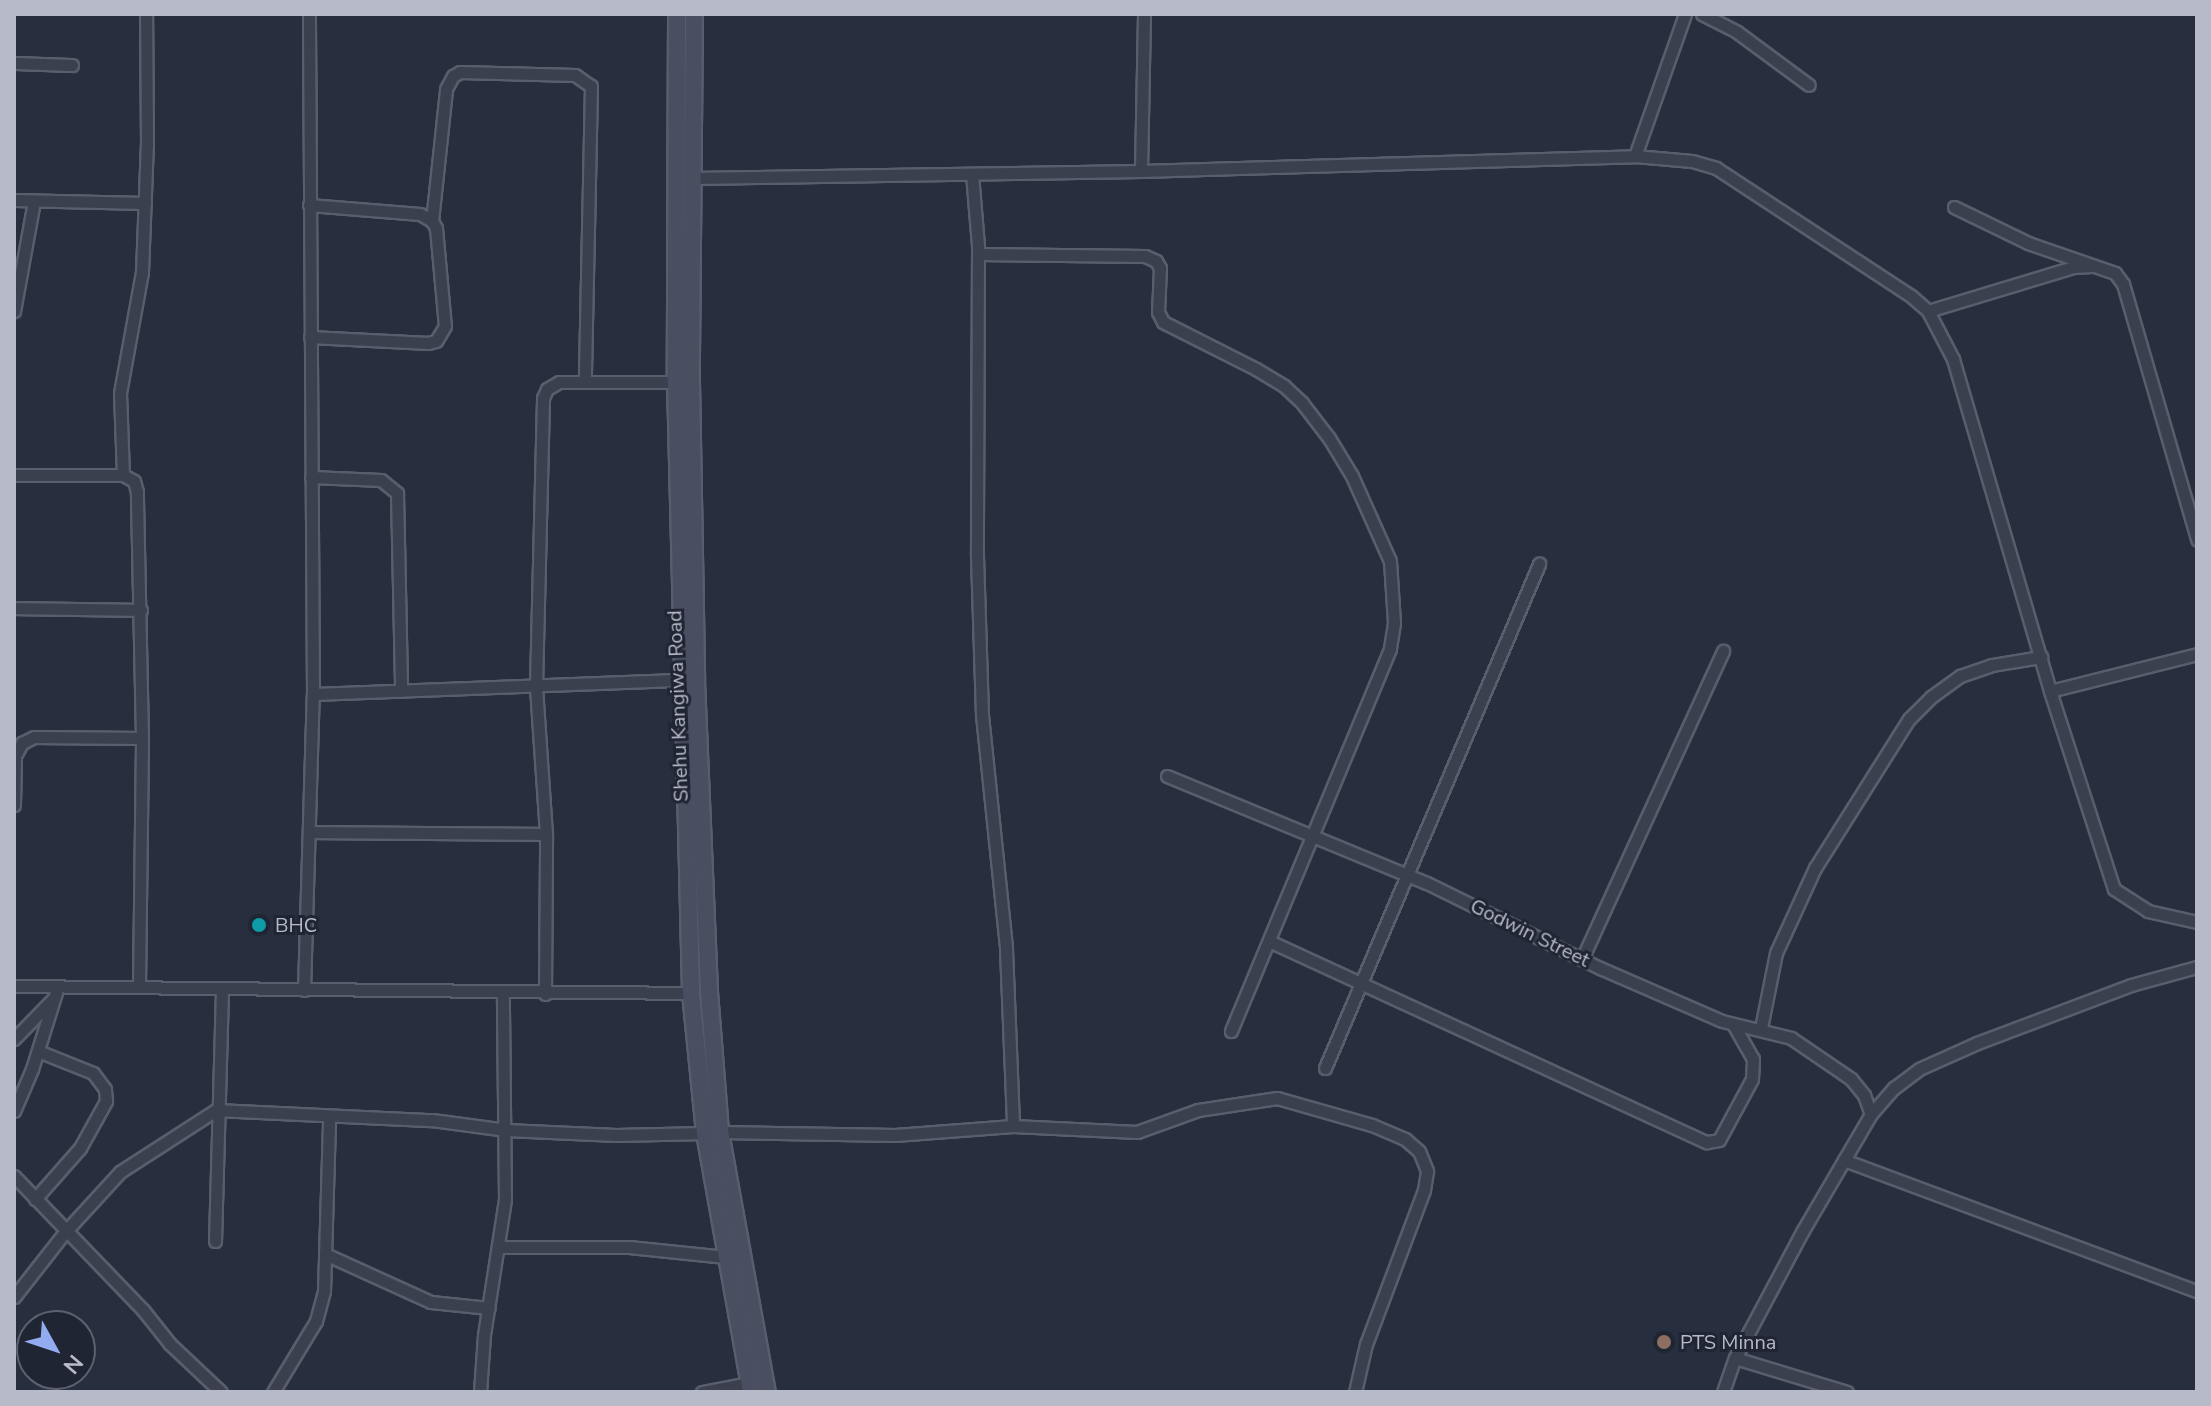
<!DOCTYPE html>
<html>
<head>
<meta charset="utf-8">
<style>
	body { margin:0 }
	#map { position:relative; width:2211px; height:1406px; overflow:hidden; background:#272e3e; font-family:"Nunito Sans",sans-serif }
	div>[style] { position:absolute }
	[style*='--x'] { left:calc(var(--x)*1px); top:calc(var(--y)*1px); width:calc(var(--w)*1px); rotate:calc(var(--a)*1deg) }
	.roads { filter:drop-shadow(2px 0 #585e6c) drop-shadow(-2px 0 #585e6c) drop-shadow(0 2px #585e6c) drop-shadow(0 -2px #585e6c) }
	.street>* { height:11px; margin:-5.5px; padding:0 5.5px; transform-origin:5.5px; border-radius:5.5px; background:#3a404e }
	.secondary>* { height:16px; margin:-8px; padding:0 8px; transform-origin:8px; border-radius:8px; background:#494f61 }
	.dots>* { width:22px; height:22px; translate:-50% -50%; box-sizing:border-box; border:4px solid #1f2533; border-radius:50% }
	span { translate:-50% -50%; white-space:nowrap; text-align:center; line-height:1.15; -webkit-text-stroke:6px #1f2533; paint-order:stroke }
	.street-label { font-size:20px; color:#b7bbc9 }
	.poi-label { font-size:20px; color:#b7bbc9 }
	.left { translate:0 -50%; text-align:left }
	.frame { position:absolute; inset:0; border:16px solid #b7bbc9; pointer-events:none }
	.north { position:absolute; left:16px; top:1310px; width:80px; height:80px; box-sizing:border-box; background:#1f2533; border:2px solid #5c616f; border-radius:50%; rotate:130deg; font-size:22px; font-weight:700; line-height:32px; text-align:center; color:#b7bbc9 }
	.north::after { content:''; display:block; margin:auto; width:28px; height:36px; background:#93acf1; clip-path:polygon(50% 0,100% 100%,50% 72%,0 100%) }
</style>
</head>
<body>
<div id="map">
	<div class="roads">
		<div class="street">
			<div style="--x:1702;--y:14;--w:39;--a:27"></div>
			<div style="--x:1737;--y:32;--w:89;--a:36.4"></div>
			<div style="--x:14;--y:63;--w:58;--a:2"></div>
			<div style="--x:1635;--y:156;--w:151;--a:-70.6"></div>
			<div style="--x:1141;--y:171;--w:157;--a:-88.9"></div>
			<div style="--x:972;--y:174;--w:72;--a:85.2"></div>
			<div style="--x:978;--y:246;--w:310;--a:90.2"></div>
			<div style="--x:977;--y:556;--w:159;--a:88.2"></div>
			<div style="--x:982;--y:715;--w:235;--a:84.1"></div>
			<div style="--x:1006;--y:949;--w:177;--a:87.7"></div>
			<div style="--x:693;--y:178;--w:448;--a:-0.9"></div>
			<div style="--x:1141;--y:171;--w:494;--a:-1.7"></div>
			<div style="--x:1635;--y:156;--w:57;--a:5"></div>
			<div style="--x:1692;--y:161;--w:25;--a:16"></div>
			<div style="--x:1716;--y:168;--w:233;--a:33.3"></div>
			<div style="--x:1911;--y:296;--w:23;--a:41"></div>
			<div style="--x:1928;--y:311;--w:54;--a:62.5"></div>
			<div style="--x:1953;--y:359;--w:346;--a:73.7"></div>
			<div style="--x:2050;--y:691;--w:208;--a:72.1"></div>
			<div style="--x:2114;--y:889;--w:40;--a:32.9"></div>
			<div style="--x:2148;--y:911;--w:50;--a:12.7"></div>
			<div style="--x:14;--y:200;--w:131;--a:1.3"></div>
			<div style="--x:309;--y:205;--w:111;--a:4.6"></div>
			<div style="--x:420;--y:214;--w:14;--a:30"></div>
			<div style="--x:432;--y:221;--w:8;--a:60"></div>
			<div style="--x:436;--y:228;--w:98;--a:84.8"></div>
			<div style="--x:445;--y:326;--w:17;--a:121"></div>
			<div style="--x:436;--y:341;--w:8;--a:166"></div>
			<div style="--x:428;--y:343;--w:118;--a:-177.1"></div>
			<div style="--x:1954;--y:207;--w:82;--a:25.9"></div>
			<div style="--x:2028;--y:243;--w:92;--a:19"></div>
			<div style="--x:2115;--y:273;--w:14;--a:54"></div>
			<div style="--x:2123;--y:284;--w:266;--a:73.8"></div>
			<div style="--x:432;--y:221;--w:133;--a:-83.9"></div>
			<div style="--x:446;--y:89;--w:15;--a:-62"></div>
			<div style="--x:453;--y:76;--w:8;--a:-30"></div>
			<div style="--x:460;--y:72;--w:115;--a:1.5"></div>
			<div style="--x:575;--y:75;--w:19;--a:35"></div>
			<div style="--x:591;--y:86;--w:293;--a:91.2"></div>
			<div style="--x:978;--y:254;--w:167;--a:0.7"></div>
			<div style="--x:1145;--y:256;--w:12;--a:24"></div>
			<div style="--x:1156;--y:261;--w:8;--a:60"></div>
			<div style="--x:1160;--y:268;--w:44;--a:92.6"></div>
			<div style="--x:1158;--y:312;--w:11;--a:63"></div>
			<div style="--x:1163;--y:322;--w:104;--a:26.8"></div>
			<div style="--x:1256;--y:369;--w:33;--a:31"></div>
			<div style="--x:1284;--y:386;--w:25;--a:43"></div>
			<div style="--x:1302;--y:403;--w:44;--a:52.4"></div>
			<div style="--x:1329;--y:438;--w:44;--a:58.8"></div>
			<div style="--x:1352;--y:476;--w:93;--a:65.9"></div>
			<div style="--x:1390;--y:561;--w:62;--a:86.3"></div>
			<div style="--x:1394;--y:623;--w:26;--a:99"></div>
			<div style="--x:1390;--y:649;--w:414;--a:112.6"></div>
			<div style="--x:14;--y:311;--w:112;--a:-79.7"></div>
			<div style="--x:1928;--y:311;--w:152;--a:-16.8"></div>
			<div style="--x:2074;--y:267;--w:18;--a:-3"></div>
			<div style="--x:14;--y:475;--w:109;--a:0"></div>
			<div style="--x:311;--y:477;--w:70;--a:2.5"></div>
			<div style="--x:381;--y:480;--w:21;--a:39"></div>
			<div style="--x:397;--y:493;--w:198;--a:88.8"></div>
			<div style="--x:14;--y:608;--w:127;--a:0.9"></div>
			<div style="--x:2050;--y:691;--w:152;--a:-14.1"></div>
			<div style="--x:313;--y:694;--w:371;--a:-2.2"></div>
			<div style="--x:1167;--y:776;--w:281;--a:22.4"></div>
			<div style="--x:1427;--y:883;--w:193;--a:26.2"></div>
			<div style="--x:1600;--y:968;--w:133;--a:23.5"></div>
			<div style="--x:1722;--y:1021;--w:71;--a:13.8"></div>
			<div style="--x:1791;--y:1038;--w:73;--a:34.3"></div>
			<div style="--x:1851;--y:1079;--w:21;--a:51"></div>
			<div style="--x:1864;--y:1095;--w:20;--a:70"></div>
			<div style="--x:14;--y:805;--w:49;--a:-88.8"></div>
			<div style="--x:15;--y:756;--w:15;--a:-62"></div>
			<div style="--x:22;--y:743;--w:13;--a:-27"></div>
			<div style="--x:34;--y:737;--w:108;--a:0.5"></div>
			<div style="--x:310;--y:832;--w:236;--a:0.5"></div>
			<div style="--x:1269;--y:941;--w:482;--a:24.7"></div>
			<div style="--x:1707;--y:1142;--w:12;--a:-9"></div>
			<div style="--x:1719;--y:1140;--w:69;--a:-61.6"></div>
			<div style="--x:1752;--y:1079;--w:20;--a:-87"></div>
			<div style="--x:1753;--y:1059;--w:40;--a:-119.7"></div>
			<div style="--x:1582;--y:959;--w:339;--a:-65.4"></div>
			<div style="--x:14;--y:986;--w:677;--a:0.59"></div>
			<div style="--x:139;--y:987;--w:249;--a:-89.3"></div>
			<div style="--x:142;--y:738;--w:246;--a:-91.2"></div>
			<div style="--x:137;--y:492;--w:11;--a:-105"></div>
			<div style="--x:134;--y:481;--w:13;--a:-151"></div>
			<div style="--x:123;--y:475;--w:82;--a:-92.1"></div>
			<div style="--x:120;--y:393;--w:123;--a:-79.7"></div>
			<div style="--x:142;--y:272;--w:128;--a:-87.8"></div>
			<div style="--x:147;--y:144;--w:130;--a:-90.4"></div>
			<div style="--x:304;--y:990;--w:296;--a:-88.3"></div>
			<div style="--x:313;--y:694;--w:680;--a:-90.34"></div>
			<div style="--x:545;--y:994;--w:160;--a:-89.6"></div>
			<div style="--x:546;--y:834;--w:148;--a:-93.9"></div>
			<div style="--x:536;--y:686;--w:288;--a:-88.6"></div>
			<div style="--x:543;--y:398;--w:10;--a:-66"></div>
			<div style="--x:547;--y:389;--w:14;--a:-30"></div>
			<div style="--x:559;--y:382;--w:117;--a:0"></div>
			<div style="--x:1761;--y:1028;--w:76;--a:-78.7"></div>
			<div style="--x:1776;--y:953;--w:94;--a:-65.4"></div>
			<div style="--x:1815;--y:868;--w:176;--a:-57.8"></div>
			<div style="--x:1909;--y:719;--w:31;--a:-45"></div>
			<div style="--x:1931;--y:697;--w:36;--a:-36"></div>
			<div style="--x:1960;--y:676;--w:34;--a:-19"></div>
			<div style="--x:1992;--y:665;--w:50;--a:-9.3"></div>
			<div style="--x:14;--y:1039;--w:56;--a:-45.7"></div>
			<div style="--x:1325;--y:1068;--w:548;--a:-66.99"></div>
			<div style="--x:14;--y:1111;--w:46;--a:-66.8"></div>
			<div style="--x:32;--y:1069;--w:87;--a:-72.6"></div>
			<div style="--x:720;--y:1132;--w:175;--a:1"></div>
			<div style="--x:895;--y:1135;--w:118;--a:-4.4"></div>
			<div style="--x:1013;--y:1126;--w:124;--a:2.8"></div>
			<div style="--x:1137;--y:1132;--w:65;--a:-19.8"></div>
			<div style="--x:1198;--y:1110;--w:80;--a:-8.6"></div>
			<div style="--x:1277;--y:1098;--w:99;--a:15.9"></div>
			<div style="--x:1372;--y:1125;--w:36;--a:23"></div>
			<div style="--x:1405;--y:1139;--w:18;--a:41"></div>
			<div style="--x:1419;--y:1151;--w:22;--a:68"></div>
			<div style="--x:1427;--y:1171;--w:19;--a:99"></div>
			<div style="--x:1424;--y:1190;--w:165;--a:110.6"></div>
			<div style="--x:1366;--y:1344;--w:49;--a:102.9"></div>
			<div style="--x:1844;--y:1160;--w:377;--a:20.4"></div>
			<div style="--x:14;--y:1176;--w:186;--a:46.1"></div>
			<div style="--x:143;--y:1310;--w:43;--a:51.5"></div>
			<div style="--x:170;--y:1344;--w:70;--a:43.3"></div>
			<div style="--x:35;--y:1199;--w:68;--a:-48.6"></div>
			<div style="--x:80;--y:1148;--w:54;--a:-61"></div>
			<div style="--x:106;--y:1101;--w:12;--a:-95"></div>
			<div style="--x:105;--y:1089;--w:20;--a:-127"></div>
			<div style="--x:93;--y:1073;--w:59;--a:-158.2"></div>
			<div style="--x:215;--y:1241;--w:253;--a:-88.4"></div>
			<div style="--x:500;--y:1247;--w:129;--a:0"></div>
			<div style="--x:629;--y:1247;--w:97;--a:5.9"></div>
			<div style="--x:325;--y:1254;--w:116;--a:24.4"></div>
			<div style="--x:431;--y:1302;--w:58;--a:5.9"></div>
			<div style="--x:14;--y:1297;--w:83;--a:-51.9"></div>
			<div style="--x:65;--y:1232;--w:81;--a:-47.5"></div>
			<div style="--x:120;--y:1172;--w:114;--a:-32.9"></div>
			<div style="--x:216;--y:1110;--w:216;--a:2.7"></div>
			<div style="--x:432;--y:1120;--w:75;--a:7.7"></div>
			<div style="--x:506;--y:1130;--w:110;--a:2.6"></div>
			<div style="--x:616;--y:1135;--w:89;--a:-1.3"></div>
			<div style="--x:1735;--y:1358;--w:117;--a:16.9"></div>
			<div style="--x:273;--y:1392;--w:83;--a:-58.8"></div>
			<div style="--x:316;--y:1321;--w:31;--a:-75"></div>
			<div style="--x:324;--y:1291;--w:173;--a:-88.3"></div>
			<div style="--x:480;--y:1392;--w:57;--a:-86"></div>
			<div style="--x:484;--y:1335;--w:138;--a:-81.2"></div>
			<div style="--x:505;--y:1199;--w:205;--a:-90.6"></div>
			<div style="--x:702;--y:1392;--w:48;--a:-10.8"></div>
			<div style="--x:1723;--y:1392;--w:36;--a:-71"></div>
			<div style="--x:1735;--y:1358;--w:143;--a:-62"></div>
			<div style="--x:1802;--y:1232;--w:137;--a:-59.7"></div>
			<div style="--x:1871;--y:1114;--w:35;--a:-49"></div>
			<div style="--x:1894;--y:1088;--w:31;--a:-37"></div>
			<div style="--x:1919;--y:1069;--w:64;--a:-24.1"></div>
			<div style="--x:1977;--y:1043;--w:165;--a:-20.6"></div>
			<div style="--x:2131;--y:985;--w:68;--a:-15.3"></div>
		</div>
		<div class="secondary">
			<div style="--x:677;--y:14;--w:368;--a:90.2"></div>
			<div style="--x:676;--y:382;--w:611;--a:88.59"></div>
			<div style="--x:691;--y:993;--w:141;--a:84.3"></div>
			<div style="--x:705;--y:1133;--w:263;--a:79.9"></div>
			<div style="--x:694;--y:14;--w:368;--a:90.5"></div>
			<div style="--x:691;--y:382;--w:299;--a:89"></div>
			<div style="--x:696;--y:681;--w:311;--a:87.6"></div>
			<div style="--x:709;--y:992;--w:140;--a:85.5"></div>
			<div style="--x:720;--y:1132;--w:264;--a:79.8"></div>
		</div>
	</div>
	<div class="dots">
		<div style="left:259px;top:925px;background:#0f9aa8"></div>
		<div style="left:1664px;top:1342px;background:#8d6e63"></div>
	</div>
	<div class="street-label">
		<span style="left:678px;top:706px;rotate:-92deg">Shehu Kangiwa Road</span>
		<span style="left:1530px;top:933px;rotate:26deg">Godwin Street</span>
	</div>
	<div class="poi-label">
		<span class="left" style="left:275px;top:925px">BHC</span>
		<span class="left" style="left:1680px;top:1342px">PTS Minna</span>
	</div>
	<div class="frame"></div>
	<div class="north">N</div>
</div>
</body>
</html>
